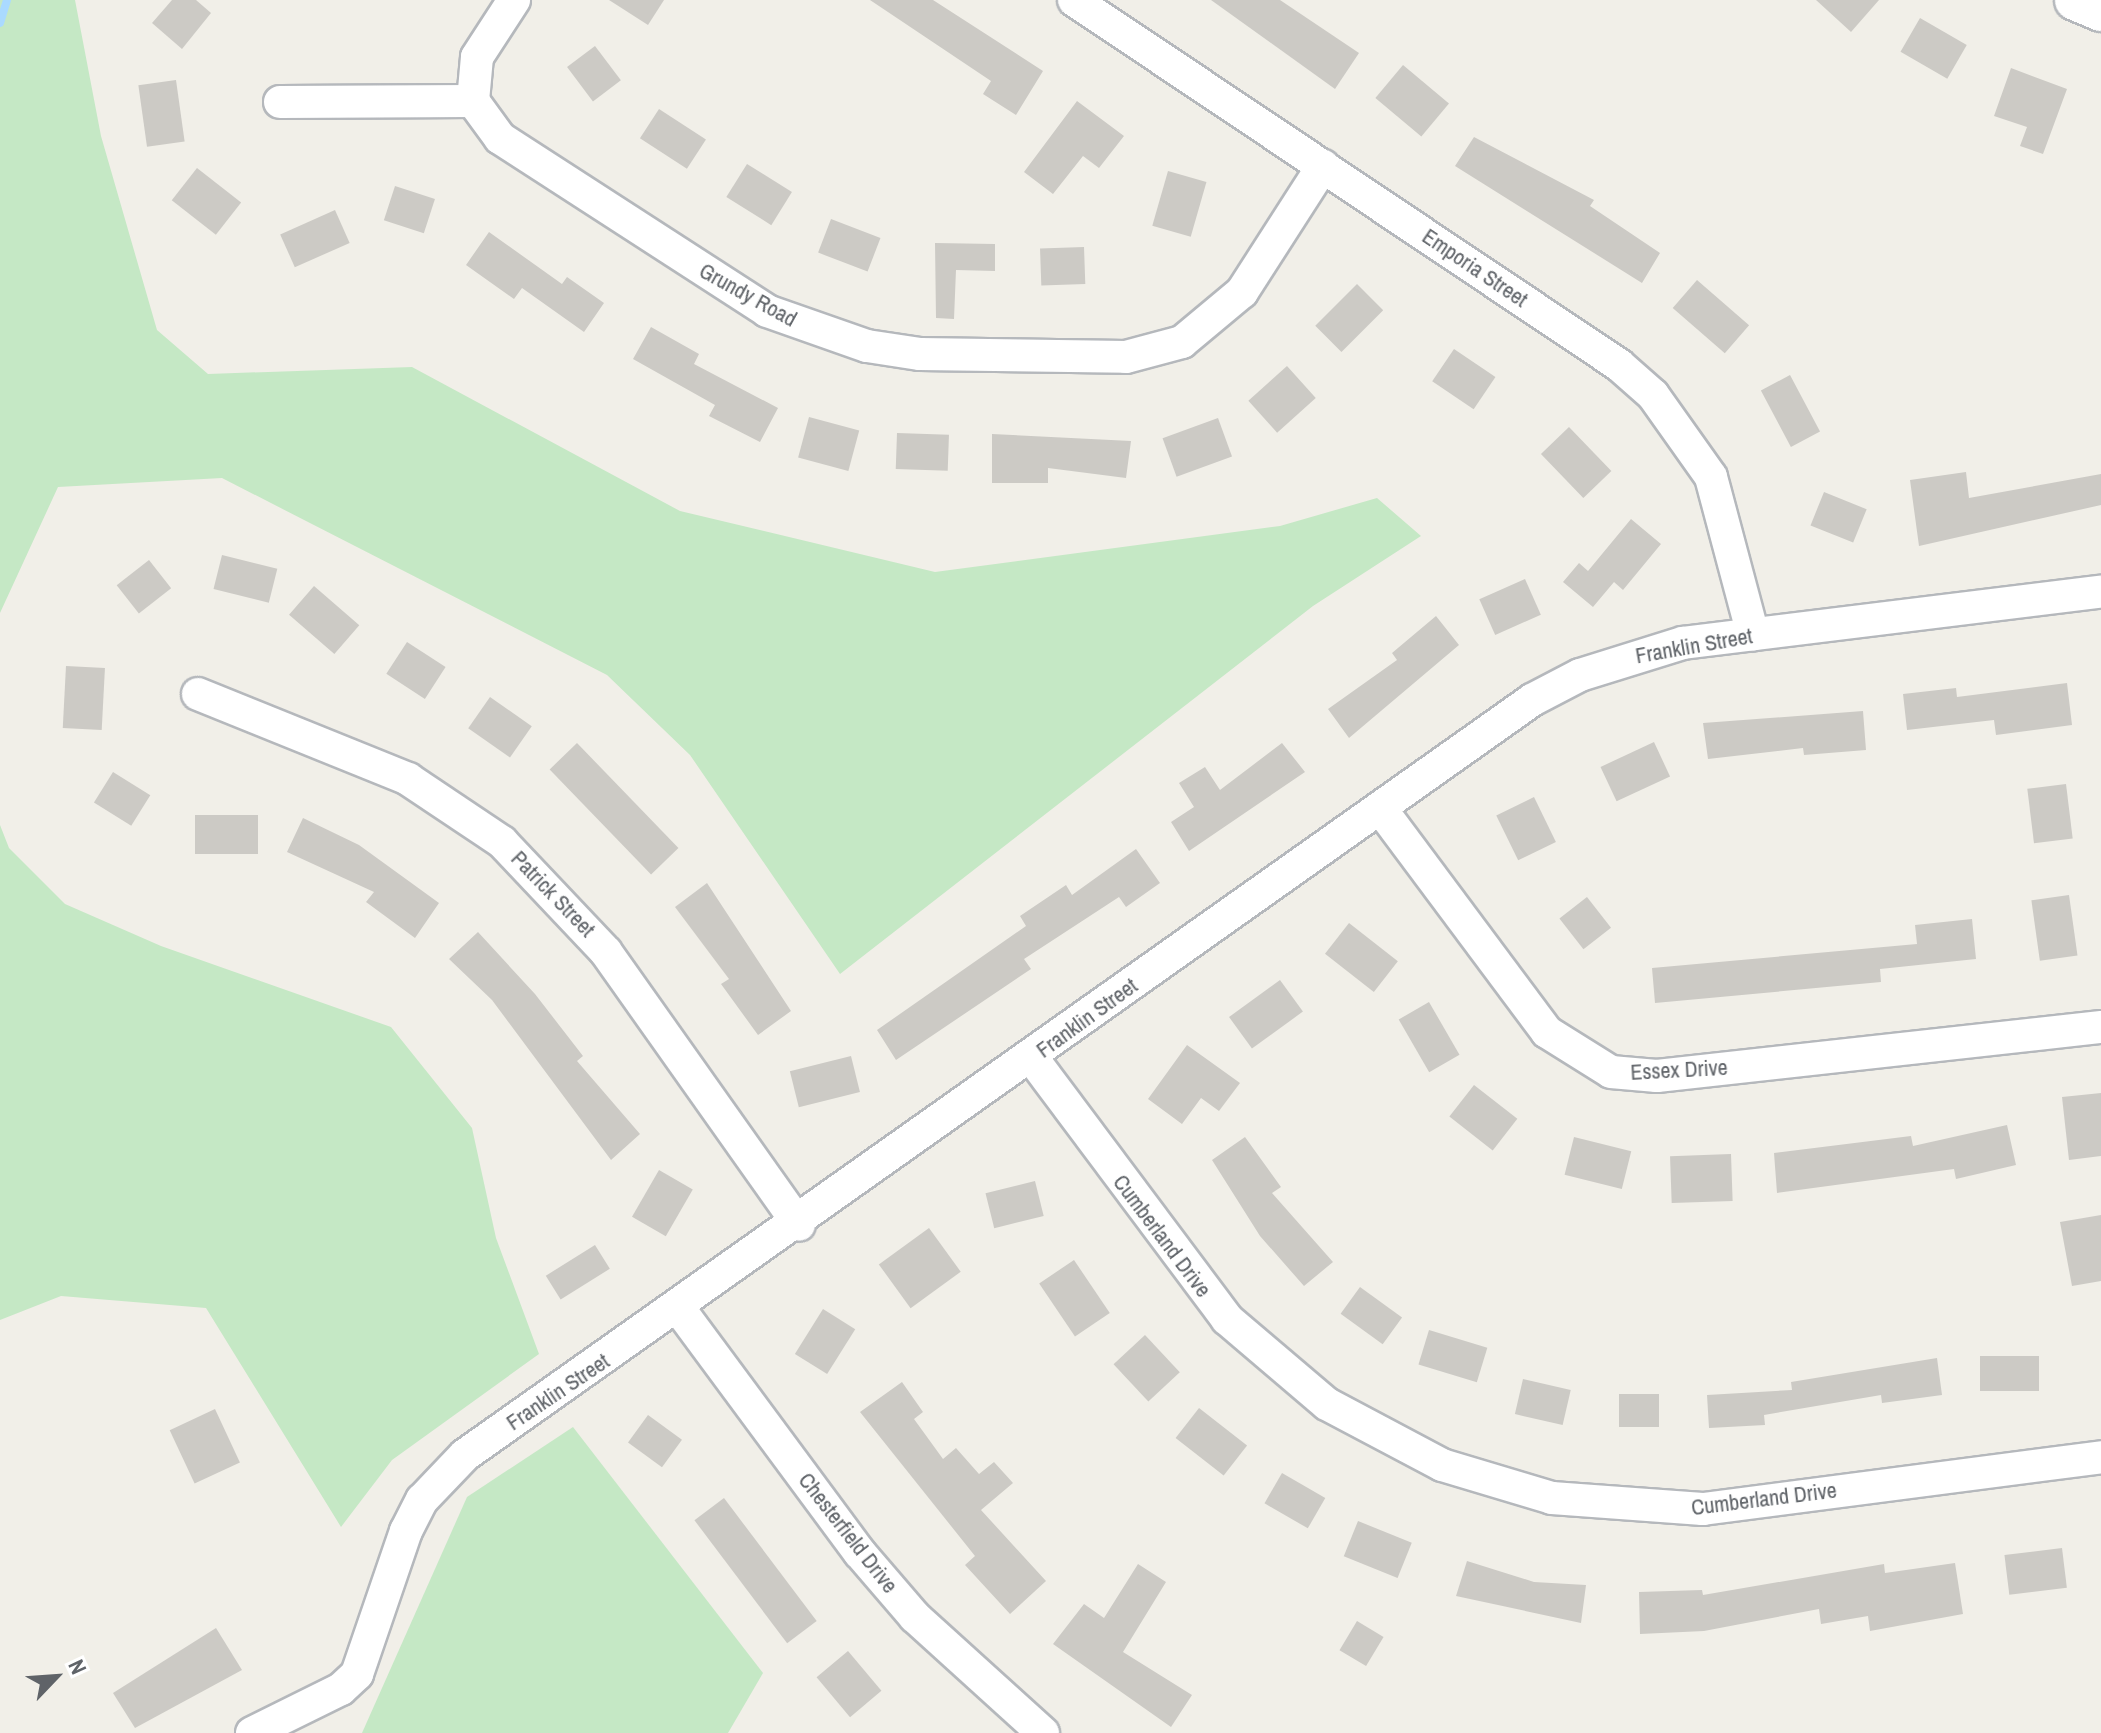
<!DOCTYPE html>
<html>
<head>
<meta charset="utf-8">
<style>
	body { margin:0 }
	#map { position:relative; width:2101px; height:1733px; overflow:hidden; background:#f1efe8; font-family:"Archivo Narrow",sans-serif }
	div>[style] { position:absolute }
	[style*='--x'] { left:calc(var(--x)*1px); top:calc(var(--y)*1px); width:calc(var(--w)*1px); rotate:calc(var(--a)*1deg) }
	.green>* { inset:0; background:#c5e8c5 }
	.stream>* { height:8px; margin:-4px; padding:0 4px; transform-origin:4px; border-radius:4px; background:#aadaff }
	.building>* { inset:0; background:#cccac5; transform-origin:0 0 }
	.roads { filter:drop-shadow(2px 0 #b5b8bc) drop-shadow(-2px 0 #b5b8bc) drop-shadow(0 2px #b5b8bc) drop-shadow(0 -2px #b5b8bc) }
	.minor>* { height:32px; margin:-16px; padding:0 16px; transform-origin:16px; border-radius:16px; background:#fff }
	.tertiary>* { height:40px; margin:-20px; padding:0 20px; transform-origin:20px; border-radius:20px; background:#fff }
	span { translate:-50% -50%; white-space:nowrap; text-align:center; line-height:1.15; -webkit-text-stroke:6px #fff; paint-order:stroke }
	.street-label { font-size:22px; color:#5f6368 }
	.north { position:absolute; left:16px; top:1637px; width:80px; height:80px; -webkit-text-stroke:6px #fff; paint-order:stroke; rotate:65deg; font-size:22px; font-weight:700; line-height:32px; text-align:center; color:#5f6368 }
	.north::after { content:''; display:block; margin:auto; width:28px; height:36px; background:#5f6368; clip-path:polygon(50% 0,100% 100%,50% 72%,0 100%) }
</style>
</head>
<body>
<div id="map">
	<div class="green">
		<div style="clip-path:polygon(0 0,75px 0,101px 136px,157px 330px,208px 374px,412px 367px,680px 511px,935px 572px,1280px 526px,1377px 498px,1421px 536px,1313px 606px,840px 974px,690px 755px,607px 675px,222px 478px,58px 487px,0 613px)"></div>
		<div style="clip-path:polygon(0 825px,9px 848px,65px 904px,161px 946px,391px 1027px,472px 1128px,496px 1238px,539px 1354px,392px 1460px,341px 1527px,206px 1308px,61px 1296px,0 1320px)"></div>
		<div style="clip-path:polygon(573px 1427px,763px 1673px,728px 1733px,362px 1733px,467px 1497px)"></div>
	</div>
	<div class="stream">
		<div style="--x:0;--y:23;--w:24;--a:-73"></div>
	</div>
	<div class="building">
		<div style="clip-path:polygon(172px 0,196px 0,211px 13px,182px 49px,152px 23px)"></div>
		<div style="clip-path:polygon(609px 0,664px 0,648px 25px)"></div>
		<div style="clip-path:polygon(870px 0,933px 0,1043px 71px,1016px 115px,983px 94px,991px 81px)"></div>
		<div style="clip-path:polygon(1211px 0,1280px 0,1359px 53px,1335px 89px)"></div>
		<div style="clip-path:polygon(1816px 0,1879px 0,1851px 32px)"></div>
		<div style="left:1920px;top:18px;width:54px;height:39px;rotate:30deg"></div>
		<div style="left:595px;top:46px;width:43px;height:35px;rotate:53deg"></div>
		<div style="left:1403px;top:65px;width:60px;height:43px;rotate:40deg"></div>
		<div style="clip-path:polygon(2011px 68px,2067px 89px,2043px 154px,2020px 146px,2027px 127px,1994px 116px)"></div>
		<div style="left:176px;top:80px;width:62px;height:38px;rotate:82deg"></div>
		<div style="clip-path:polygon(1077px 101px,1124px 136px,1099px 168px,1083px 156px,1053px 194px,1024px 172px)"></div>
		<div style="left:659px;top:109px;width:56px;height:35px;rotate:33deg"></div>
		<div style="clip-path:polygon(1474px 137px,1594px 200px,1590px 206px,1660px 253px,1642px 283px,1455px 166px)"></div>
		<div style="left:747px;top:164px;width:53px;height:39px;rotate:32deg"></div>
		<div style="left:197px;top:168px;width:56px;height:41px;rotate:38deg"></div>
		<div style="left:1168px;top:171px;width:40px;height:57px;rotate:16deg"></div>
		<div style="left:395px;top:186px;width:42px;height:36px;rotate:18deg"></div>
		<div style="left:335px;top:210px;width:36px;height:60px;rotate:66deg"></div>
		<div style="left:831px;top:219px;width:53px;height:36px;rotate:21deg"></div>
		<div style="clip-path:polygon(489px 232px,562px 284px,567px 277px,604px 303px,584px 332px,522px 288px,514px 299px,466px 265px)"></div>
		<div style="clip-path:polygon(935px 243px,995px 244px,995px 271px,956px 270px,954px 319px,936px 318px)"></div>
		<div style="left:1084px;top:247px;width:37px;height:44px;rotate:88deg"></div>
		<div style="left:1697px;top:280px;width:69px;height:37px;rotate:41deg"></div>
		<div style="left:1357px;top:284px;width:37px;height:59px;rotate:45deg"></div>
		<div style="clip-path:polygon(651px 327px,699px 354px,694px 364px,778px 408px,760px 442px,709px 416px,715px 405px,633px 359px)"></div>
		<div style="left:1454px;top:349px;width:50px;height:39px;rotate:34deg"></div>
		<div style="left:1287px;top:366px;width:43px;height:52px;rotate:48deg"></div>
		<div style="left:1790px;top:375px;width:64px;height:33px;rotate:62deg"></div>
		<div style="left:809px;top:417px;width:52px;height:42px;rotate:15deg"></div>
		<div style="left:1218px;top:418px;width:41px;height:59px;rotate:70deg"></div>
		<div style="left:1569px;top:427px;width:61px;height:39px;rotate:46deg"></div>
		<div style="left:897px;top:433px;width:52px;height:36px;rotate:2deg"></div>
		<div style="clip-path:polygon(992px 434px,1131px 441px,1126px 478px,1048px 468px,1048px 483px,992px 483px)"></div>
		<div style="clip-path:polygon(1966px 472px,1969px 498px,2101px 474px,2101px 505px,1919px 546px,1910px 480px)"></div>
		<div style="left:1824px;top:492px;width:46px;height:36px;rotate:22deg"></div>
		<div style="clip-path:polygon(1631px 519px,1661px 544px,1623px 590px,1614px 582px,1593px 607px,1563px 582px,1579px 563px,1588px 571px)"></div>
		<div style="left:222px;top:555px;width:57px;height:35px;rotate:14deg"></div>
		<div style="left:149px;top:560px;width:36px;height:41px;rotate:52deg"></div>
		<div style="left:1525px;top:579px;width:39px;height:50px;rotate:66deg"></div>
		<div style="left:314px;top:586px;width:60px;height:38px;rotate:41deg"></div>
		<div style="clip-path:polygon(1436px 616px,1459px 645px,1349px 738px,1328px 709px,1397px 660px,1392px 653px)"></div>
		<div style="left:407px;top:642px;width:46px;height:38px;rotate:33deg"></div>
		<div style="left:66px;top:666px;width:39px;height:62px;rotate:3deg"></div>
		<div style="clip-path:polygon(2067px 683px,2072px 725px,1996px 735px,1994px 720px,1907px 730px,1903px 694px,1956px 688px,1957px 697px)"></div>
		<div style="left:490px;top:697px;width:51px;height:38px;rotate:35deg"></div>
		<div style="clip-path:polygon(1863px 711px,1866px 750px,1804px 755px,1803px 748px,1708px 759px,1703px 723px)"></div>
		<div style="left:1654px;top:742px;width:38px;height:59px;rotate:65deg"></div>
		<div style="left:577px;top:743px;width:146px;height:38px;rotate:46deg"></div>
		<div style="clip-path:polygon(1282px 743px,1305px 772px,1189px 851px,1171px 822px,1194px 807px,1179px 783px,1205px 767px,1220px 790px)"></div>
		<div style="left:113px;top:772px;width:44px;height:36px;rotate:32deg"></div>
		<div style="left:2066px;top:784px;width:55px;height:39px;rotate:83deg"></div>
		<div style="left:1534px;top:797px;width:50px;height:42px;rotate:64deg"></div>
		<div style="left:195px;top:815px;width:63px;height:39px"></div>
		<div style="clip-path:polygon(303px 818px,359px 845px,439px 903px,415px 938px,366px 902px,374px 892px,287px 852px)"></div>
		<div style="clip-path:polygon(1136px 849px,1160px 883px,1126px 907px,1119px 897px,1024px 959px,1031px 969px,896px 1060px,877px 1030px,1026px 926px,1020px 916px,1066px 885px,1072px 895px)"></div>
		<div style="clip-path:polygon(707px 883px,791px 1011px,758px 1035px,721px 984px,729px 979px,675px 907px)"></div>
		<div style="left:2069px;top:895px;width:61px;height:38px;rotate:82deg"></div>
		<div style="left:1587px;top:897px;width:39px;height:35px;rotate:52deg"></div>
		<div style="clip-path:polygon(1972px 919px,1976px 959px,1880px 969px,1881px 982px,1655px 1003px,1652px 968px,1917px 944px,1915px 925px)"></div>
		<div style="left:1349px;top:923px;width:62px;height:39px;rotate:38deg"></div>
		<div style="clip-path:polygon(478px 932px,535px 994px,583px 1056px,577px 1061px,640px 1134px,611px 1160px,492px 1000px,449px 959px)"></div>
		<div style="left:1280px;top:980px;width:39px;height:63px;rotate:54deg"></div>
		<div style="left:1429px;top:1002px;width:61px;height:35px;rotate:60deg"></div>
		<div style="clip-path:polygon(1187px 1045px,1240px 1083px,1219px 1111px,1201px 1098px,1182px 1124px,1148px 1099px)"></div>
		<div style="left:851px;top:1056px;width:37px;height:63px;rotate:76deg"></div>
		<div style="left:1474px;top:1085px;width:55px;height:40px;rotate:38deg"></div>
		<div style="clip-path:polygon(2101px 1093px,2101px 1156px,2069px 1160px,2062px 1097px)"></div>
		<div style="clip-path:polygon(2007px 1125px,2016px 1165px,1956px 1179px,1954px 1169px,1777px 1193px,1774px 1153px,1911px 1136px,1913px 1146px)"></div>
		<div style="clip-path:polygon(1245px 1137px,1281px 1187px,1272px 1193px,1333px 1262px,1304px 1286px,1260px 1236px,1212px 1160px)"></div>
		<div style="left:1574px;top:1137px;width:59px;height:39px;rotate:14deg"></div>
		<div style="left:1731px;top:1154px;width:47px;height:61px;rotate:88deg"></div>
		<div style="left:659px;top:1170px;width:39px;height:54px;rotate:30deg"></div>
		<div style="left:1035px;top:1181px;width:36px;height:51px;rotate:76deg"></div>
		<div style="clip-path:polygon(2101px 1215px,2101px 1281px,2072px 1286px,2060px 1222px)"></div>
		<div style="left:929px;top:1228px;width:54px;height:62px;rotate:54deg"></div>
		<div style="left:595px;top:1245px;width:28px;height:58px;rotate:58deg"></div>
		<div style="left:1074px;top:1260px;width:64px;height:42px;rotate:56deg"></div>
		<div style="left:1360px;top:1287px;width:52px;height:33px;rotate:36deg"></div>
		<div style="left:823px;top:1309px;width:38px;height:53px;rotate:32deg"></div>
		<div style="left:1429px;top:1330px;width:61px;height:36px;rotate:17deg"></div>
		<div style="left:1145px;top:1335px;width:51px;height:43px;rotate:47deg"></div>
		<div style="left:1980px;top:1356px;width:59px;height:35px"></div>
		<div style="clip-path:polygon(1937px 1358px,1942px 1395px,1882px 1403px,1881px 1395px,1764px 1415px,1765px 1425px,1709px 1428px,1707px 1395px,1792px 1390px,1791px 1382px)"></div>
		<div style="left:1523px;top:1379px;width:49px;height:36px;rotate:13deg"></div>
		<div style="clip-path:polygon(902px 1382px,923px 1412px,914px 1419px,943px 1459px,956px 1448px,979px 1474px,994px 1462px,1013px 1483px,981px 1510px,1046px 1581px,1010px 1614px,965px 1565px,975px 1556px,860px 1412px)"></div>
		<div style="left:1619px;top:1394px;width:40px;height:33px"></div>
		<div style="left:1199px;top:1408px;width:61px;height:38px;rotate:38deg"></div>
		<div style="left:215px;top:1409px;width:59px;height:50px;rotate:65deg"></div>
		<div style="left:648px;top:1415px;width:42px;height:34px;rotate:36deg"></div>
		<div style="left:1282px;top:1473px;width:50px;height:35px;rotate:30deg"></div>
		<div style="left:724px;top:1498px;width:154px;height:37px;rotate:53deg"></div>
		<div style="left:1358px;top:1521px;width:58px;height:38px;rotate:22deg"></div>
		<div style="left:2062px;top:1548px;width:40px;height:58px;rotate:83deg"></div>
		<div style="clip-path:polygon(1467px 1561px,1534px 1582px,1586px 1585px,1581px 1623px,1456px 1596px)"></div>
		<div style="clip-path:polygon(1955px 1563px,1963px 1614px,1870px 1631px,1868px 1616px,1821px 1624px,1819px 1609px,1704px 1631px,1640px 1634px,1639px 1592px,1702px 1590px,1703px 1595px,1884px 1564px,1885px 1573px)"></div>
		<div style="clip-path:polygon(1138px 1564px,1166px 1582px,1123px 1652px,1192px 1695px,1171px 1727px,1053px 1644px,1084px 1604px,1104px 1618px)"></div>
		<div style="left:1357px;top:1621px;width:31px;height:34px;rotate:31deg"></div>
		<div style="clip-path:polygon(216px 1628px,242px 1670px,135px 1728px,113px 1693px)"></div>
		<div style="left:848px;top:1651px;width:52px;height:41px;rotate:50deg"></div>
	</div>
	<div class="roads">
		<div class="minor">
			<div style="--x:1074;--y:0;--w:656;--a:33.81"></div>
			<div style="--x:1619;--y:365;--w:45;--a:41.4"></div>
			<div style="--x:1653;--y:395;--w:100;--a:54.7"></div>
			<div style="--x:1711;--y:477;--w:163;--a:75.1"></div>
			<div style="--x:473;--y:101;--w:44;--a:-84.8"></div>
			<div style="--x:477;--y:57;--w:68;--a:-57"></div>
			<div style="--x:280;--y:102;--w:193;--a:-0.3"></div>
			<div style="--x:473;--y:101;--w:46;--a:53.9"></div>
			<div style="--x:500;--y:138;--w:318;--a:32.9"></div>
			<div style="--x:767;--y:311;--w:106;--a:19.3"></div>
			<div style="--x:867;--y:346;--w:54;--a:8.6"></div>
			<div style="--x:920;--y:354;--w:206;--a:0.8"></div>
			<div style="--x:1126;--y:357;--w:58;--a:-15"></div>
			<div style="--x:1182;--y:342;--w:78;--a:-39.8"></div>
			<div style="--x:1242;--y:292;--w:150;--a:-57.3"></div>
			<div style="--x:198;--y:694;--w:227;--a:22"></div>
			<div style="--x:408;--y:779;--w:113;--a:33.8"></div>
			<div style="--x:502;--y:842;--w:151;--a:46.6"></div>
			<div style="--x:606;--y:952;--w:334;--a:54.7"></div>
			<div style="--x:1380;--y:808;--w:279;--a:53.3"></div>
			<div style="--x:1547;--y:1032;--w:75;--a:32"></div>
			<div style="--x:1611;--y:1072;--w:46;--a:5"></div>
			<div style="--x:1657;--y:1076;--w:447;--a:-6.3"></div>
			<div style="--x:1032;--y:1058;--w:326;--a:53.2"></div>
			<div style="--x:1227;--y:1319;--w:131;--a:40.4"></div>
			<div style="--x:1327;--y:1404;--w:130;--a:27.9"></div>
			<div style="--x:1442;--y:1465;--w:115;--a:16.7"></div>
			<div style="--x:1552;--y:1498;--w:151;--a:4.2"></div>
			<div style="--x:1703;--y:1509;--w:401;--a:-7.4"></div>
			<div style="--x:680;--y:1310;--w:302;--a:53.5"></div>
			<div style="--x:860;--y:1553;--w:84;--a:49.3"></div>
			<div style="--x:915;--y:1617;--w:173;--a:42.2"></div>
			<div style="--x:252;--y:1733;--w:99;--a:-26.3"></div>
			<div style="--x:341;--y:1689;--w:22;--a:-43"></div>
			<div style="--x:357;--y:1674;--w:151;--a:-71.1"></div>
			<div style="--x:406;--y:1531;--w:35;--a:-63"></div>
			<div style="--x:422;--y:1500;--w:62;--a:-46.3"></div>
			<div style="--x:465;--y:1455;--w:1307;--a:-35.28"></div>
			<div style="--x:1532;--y:700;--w:54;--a:-27.5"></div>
			<div style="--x:1580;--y:675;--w:108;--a:-17.3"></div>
			<div style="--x:1683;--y:643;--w:421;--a:-7"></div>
		</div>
		<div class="tertiary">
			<div style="--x:2075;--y:0;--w:28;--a:23"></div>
		</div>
	</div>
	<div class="street-label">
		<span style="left:1475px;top:268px;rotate:34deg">Emporia Street</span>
		<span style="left:748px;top:295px;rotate:29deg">Grundy Road</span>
		<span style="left:1694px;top:646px;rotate:-10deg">Franklin Street</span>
		<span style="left:553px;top:894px;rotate:46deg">Patrick Street</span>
		<span style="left:1087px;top:1018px;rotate:-36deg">Franklin Street</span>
		<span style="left:1679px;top:1070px;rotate:-3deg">Essex Drive</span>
		<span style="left:1162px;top:1236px;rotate:53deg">Cumberland Drive</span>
		<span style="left:558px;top:1392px;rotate:-34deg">Franklin Street</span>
		<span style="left:1764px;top:1499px;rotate:-7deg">Cumberland Drive</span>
		<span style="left:848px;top:1533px;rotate:52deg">Chesterfield Drive</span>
	</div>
	<div class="north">N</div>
</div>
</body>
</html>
